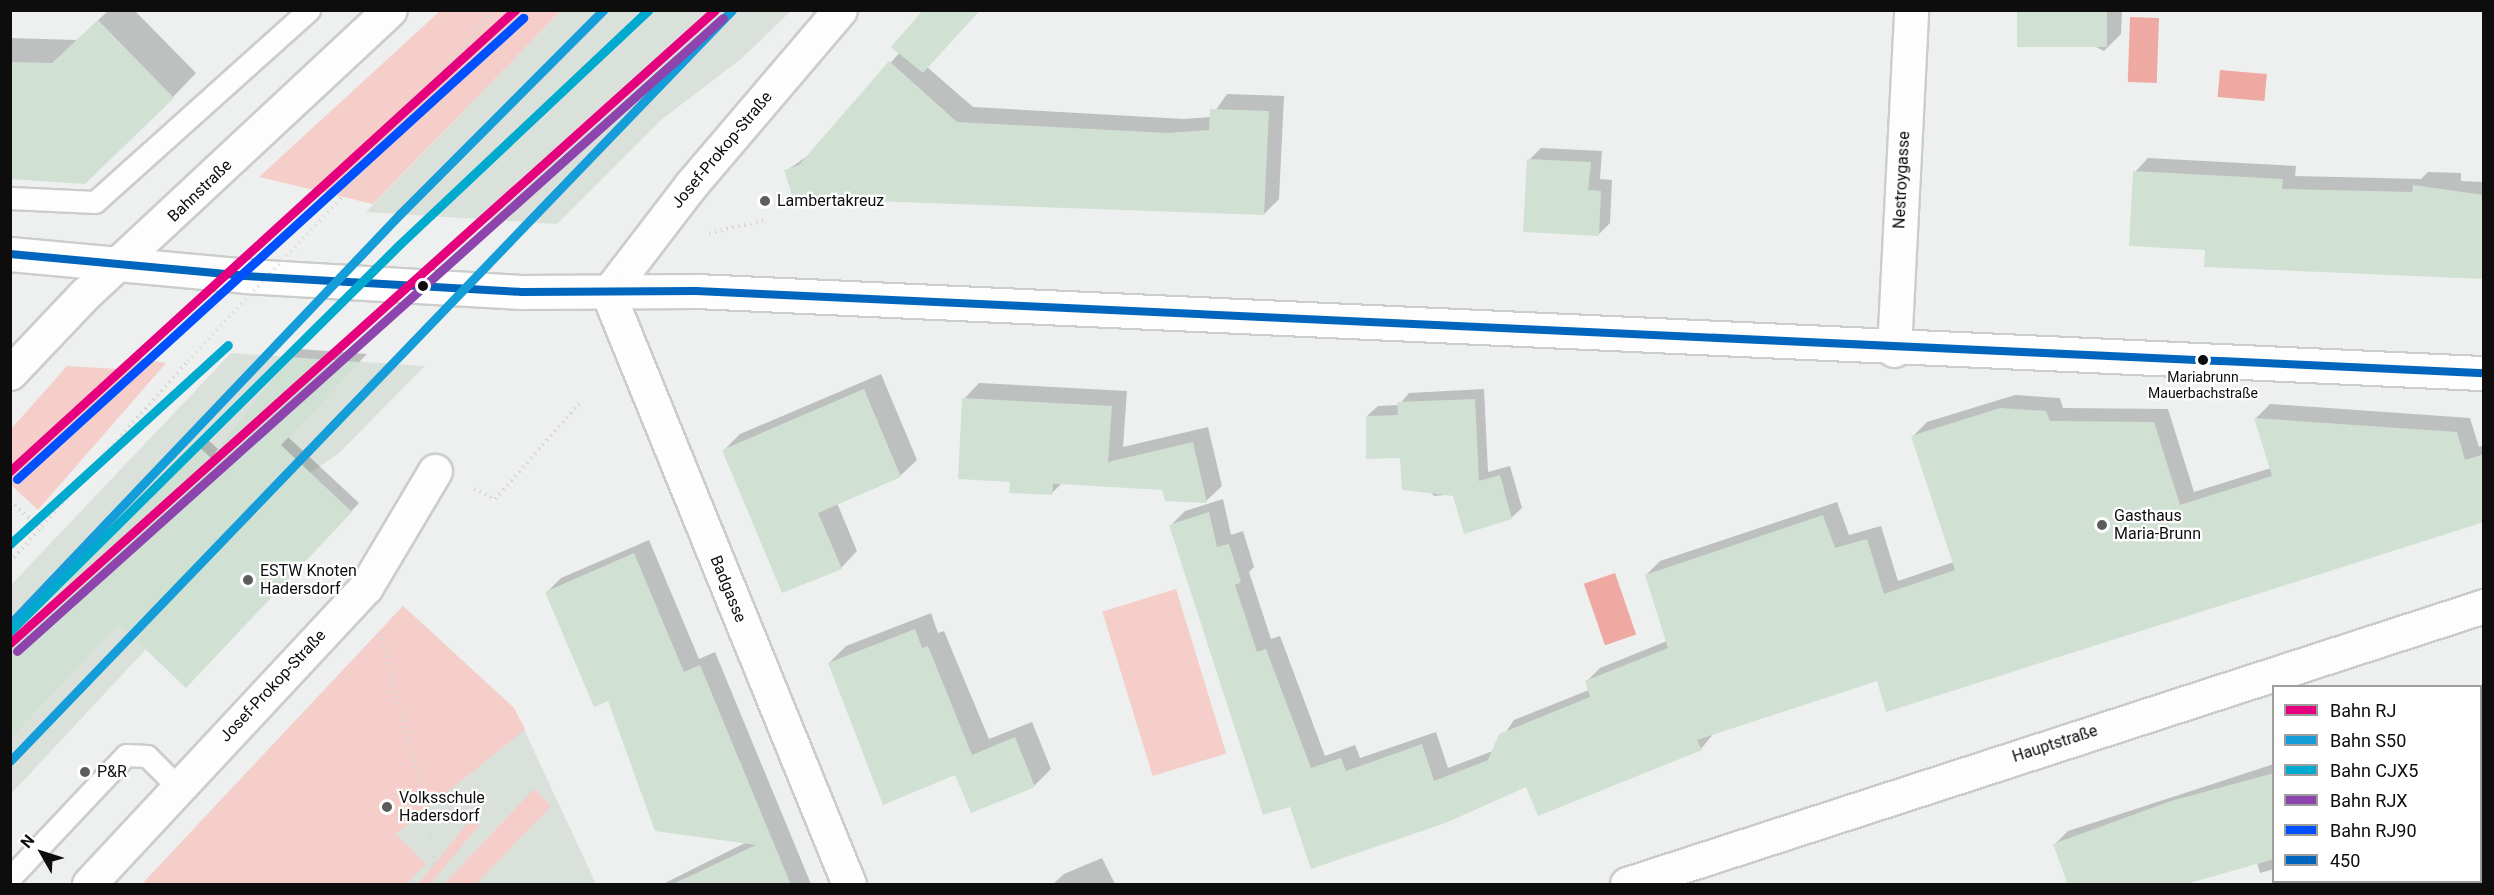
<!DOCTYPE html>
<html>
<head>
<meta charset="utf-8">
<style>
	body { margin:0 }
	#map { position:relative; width:2494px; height:895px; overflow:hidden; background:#edf0ee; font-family:Roboto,sans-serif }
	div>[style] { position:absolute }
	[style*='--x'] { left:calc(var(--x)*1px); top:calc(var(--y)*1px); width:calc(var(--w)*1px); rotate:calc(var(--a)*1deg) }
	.built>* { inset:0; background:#dae1db }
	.green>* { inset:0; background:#f6cec9; transform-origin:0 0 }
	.water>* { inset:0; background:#eeaaa2; transform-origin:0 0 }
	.shadow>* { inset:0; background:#0003; transform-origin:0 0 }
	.building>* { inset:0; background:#d0e1d4; transform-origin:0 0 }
	.path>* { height:4px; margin-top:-2px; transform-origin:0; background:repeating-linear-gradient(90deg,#d7d7d7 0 1.5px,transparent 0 6px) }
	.roads { filter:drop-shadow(2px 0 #cbcdcb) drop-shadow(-2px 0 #cbcdcb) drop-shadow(0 2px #cbcdcb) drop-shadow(0 -2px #cbcdcb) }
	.lane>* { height:21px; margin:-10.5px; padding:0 10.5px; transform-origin:10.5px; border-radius:10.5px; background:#fcfdfc }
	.street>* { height:33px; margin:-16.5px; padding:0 16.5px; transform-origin:16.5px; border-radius:16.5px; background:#fcfdfc }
	.secondary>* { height:33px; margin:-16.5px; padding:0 16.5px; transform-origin:16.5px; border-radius:16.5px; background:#fcfdfc }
	.path-bridge>* { height:4px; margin-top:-2px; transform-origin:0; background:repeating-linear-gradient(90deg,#d7d7d7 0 1.5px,transparent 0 6px) }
	.bus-1>* { height:8px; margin:-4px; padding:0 4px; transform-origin:4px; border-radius:4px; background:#0065bd }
	.rail-1>* { height:9px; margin:-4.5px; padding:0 4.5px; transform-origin:4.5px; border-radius:4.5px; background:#e5007d }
	.rail-2>* { height:9px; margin:-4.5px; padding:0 4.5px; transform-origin:4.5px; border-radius:4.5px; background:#159dd9 }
	.rail-3>* { height:9px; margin:-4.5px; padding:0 4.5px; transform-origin:4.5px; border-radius:4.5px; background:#00a9ce }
	.rail-4>* { height:9px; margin:-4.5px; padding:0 4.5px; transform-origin:4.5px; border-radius:4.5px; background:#8e44ad }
	.rail-5>* { height:9px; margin:-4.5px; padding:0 4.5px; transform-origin:4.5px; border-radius:4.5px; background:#0050ff }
	.dots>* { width:16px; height:16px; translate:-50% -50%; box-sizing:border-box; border:3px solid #fff; border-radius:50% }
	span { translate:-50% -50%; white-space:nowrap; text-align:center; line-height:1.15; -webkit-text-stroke:4.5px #fff; paint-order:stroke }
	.bus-label { font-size:14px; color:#0c0d0c }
	.street-label { font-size:16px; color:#0c0d0c }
	.poi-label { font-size:16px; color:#0c0d0c }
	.left { translate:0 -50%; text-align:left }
	.frame { position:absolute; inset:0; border:12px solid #0c0d0c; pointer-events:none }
	.legend { position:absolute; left:2272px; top:685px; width:210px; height:198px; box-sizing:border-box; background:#fff; border:2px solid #9e9e9e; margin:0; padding:8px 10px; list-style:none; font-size:18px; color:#0c0d0c }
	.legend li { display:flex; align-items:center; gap:12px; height:30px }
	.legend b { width:30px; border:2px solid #9e9e9e }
	.north { position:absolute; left:12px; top:823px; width:60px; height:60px; -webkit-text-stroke:4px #fff; paint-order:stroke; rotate:309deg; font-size:16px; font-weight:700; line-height:24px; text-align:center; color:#0c0d0c }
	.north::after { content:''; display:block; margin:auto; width:21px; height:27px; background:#0c0d0c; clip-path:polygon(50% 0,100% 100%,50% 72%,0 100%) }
</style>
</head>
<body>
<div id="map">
	<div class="built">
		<div style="clip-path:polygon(561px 11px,791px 11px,741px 59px,661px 120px,557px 224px,366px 212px)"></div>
		<div style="clip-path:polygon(231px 353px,425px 366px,338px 454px,310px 473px,11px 794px,10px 586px)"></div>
		<div style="clip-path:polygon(403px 606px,514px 708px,596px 884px,142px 884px)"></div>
	</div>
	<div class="green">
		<div style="clip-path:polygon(440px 11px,561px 11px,373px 204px,259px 177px)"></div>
		<div style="clip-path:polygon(131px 357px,166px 363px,38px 510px,11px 485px,11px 429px,67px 366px,119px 369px)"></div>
		<div style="left:1176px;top:589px;width:172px;height:77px;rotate:73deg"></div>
		<div style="clip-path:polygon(403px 606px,514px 708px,525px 729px,396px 834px,426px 864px,406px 884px,142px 884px)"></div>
		<div style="clip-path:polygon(534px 789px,551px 806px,476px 884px,444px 884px)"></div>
		<div style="clip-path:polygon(471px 819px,479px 826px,430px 884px,418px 884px)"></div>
	</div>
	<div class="water">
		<div style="left:2130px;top:17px;width:29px;height:65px;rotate:2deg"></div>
		<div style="left:2220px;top:70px;width:47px;height:27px;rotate:5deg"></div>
		<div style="left:1615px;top:573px;width:65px;height:33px;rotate:71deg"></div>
	</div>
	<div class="shadow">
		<div style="clip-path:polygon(109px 10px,134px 10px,196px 73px,173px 97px,10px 178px,10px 38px,77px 40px)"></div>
		<div style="clip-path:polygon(925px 10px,980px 10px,927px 67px,973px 107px,1184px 119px,1211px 117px,1227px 94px,1284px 96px,1279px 199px,1264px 214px,815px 198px,786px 171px,813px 152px,900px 52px)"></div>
		<div style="clip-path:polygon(2019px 10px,2122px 10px,2121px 34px,2104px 51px)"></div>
		<div style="clip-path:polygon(1541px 148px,1602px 151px,1600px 179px,1612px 180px,1610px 223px,1598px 235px,1529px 160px)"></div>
		<div style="clip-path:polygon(2148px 158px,2296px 166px,2295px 176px,2421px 179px,2428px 172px,2461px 173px,2461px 181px,2484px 182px,2484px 277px,2207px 249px,2135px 172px)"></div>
		<div style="clip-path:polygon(299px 349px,367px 354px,287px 436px,359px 503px,186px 685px,119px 622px,10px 647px,206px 438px,219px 450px)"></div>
		<div style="clip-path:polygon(881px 374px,917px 460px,900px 476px,837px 503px,857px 551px,841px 568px,724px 450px,740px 434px)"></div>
		<div style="clip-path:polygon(979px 383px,1127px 391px,1123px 447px,1208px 427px,1222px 486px,1206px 501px,1163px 488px,1062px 483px,1051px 494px,1012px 481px,964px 399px)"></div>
		<div style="clip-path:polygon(1484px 389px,1488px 472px,1510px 466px,1522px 508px,1511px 518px,1454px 494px,1434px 496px,1367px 416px,1378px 406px,1399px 405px,1409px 393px)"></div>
		<div style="clip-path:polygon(2015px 395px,2060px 398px,2063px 408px,2168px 409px,2194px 492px,2271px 468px,2256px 418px,2270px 404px,2470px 418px,2479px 447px,2484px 445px,2484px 520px,1878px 679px,1714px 733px,1701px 749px,1527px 785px,1291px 805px,1171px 525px,1185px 511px,1223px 499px,1231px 535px,1243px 531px,1254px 567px,1249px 572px,1271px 639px,1280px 636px,1325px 756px,1355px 745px,1360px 758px,1436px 732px,1448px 768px,1493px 751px,1514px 720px,1589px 690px,1586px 682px,1600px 668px,1667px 641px,1646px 575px,1660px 561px,1837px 502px,1849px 535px,1881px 526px,1898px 581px,1954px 562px,1913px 436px,1927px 422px)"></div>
		<div style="clip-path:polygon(649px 540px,699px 659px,715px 652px,811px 884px,663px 884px,747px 842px,609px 699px,546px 593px,561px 578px)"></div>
		<div style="clip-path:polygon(931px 613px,938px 633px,944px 631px,989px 739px,1032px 722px,1051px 769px,1035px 785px,972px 811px,956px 773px,829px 663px,846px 646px)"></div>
		<div style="left:2484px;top:705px;width:99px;height:4px;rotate:90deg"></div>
		<div style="clip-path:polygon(2274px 764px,2274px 869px,2260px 873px,2257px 863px,2055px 844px,2068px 831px)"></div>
		<div style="clip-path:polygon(1102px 858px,1115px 884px,1053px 884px,1064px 874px)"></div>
	</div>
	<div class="building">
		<div style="clip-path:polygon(923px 10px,980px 10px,923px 73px,891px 47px)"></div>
		<div style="left:2017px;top:10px;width:90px;height:37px"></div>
		<div style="clip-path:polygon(98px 20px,174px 98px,85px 184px,10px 179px,10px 62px,52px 63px)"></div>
		<div style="clip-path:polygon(889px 61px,957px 122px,1168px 133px,1209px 130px,1210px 109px,1269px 111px,1264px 215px,815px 199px,795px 204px,784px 170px,799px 165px)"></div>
		<div style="clip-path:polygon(1527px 159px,1591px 162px,1588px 190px,1601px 191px,1599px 236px,1523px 232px)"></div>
		<div style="clip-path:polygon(2133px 171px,2283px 179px,2282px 189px,2412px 192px,2413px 185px,2484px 195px,2484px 279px,2204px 267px,2205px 250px,2129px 246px)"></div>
		<div style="clip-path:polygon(290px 357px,361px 362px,281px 445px,352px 512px,186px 688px,119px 624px,10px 739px,10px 643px,197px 445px,211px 458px)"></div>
		<div style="clip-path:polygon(864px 389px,901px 477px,818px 513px,842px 569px,782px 593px,722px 450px)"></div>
		<div style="clip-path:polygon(962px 398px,1112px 406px,1108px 462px,1193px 442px,1207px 503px,1165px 501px,1162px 490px,1059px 484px,1053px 484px,1052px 495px,1009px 493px,1010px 482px,958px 479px)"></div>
		<div style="clip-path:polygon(1475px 399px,1479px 481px,1500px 475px,1512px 519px,1464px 534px,1453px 496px,1402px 490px,1400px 458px,1366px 459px,1366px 416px,1398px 415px,1397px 402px)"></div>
		<div style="clip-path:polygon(2000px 408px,2046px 411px,2050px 421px,2154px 422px,2180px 505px,2272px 476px,2254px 418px,2457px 432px,2465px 460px,2484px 454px,2484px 522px,1886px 712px,1877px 681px,1697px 740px,1702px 750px,1538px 816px,1526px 787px,1448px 822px,1311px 869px,1290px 807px,1263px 815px,1169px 525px,1209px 512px,1217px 547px,1229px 544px,1241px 582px,1235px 585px,1257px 652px,1266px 649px,1311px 768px,1341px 758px,1346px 771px,1422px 744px,1434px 781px,1488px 760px,1499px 734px,1590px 697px,1585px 681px,1668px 648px,1645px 575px,1823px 515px,1835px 548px,1867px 539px,1884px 594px,1955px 570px,1911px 436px)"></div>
		<div style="clip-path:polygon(634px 553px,684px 672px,700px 665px,791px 885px,671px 885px,756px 845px,655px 831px,608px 701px,594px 707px,545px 592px)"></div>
		<div style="clip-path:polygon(915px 629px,922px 648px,928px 646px,972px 755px,1015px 737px,1035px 787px,971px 813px,955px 775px,883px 805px,828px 663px)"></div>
		<div style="clip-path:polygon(2274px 773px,2274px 859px,2183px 885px,2068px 885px,2053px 844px,2171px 801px)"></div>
	</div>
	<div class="path">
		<div style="--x:340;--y:199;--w:243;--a:-51"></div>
		<div style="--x:709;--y:233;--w:58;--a:-12.8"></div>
		<div style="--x:220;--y:474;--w:166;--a:-47.2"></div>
		<div style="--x:474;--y:489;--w:23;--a:25"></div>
		<div style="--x:495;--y:499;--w:127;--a:-48.5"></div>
		<div style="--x:10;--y:501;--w:43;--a:41.2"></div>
		<div style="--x:10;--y:562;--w:268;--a:-48.5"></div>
		<div style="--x:380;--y:633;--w:182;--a:75"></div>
		<div style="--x:427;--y:809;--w:55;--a:82.7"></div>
	</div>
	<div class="roads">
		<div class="lane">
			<div style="--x:10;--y:198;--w:85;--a:2.7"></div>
			<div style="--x:95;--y:202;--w:288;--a:-41.9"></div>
			<div style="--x:10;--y:878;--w:169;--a:-46.7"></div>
			<div style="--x:126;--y:755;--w:21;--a:3"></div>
			<div style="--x:147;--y:756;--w:45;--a:45"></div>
		</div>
		<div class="street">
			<div style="--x:608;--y:293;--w:135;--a:-52.5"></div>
			<div style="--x:690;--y:186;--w:231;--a:-49.6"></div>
			<div style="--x:1894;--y:350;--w:340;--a:-87.1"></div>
			<div style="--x:10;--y:373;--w:108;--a:-46.5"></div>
			<div style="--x:84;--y:295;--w:418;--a:-43"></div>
			<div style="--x:89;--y:884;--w:406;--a:-47"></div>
			<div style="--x:366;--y:587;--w:135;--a:-59.3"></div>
		</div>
		<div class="secondary">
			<div style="--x:10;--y:254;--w:236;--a:5.3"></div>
			<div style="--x:245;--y:276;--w:277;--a:3.3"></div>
			<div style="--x:522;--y:292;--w:174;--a:-0.3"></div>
			<div style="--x:696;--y:291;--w:1790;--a:2.63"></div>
			<div style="--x:608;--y:293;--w:638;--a:67.82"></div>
			<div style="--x:1627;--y:884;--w:901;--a:-17.97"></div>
		</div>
	</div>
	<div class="path-bridge">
		<div style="--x:188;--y:361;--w:222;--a:-46.8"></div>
	</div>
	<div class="bus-1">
		<div style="--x:10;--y:254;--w:236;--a:5.3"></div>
		<div style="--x:245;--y:276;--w:277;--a:3.3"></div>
		<div style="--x:522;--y:292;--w:174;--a:-0.3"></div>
		<div style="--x:696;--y:291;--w:1790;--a:2.63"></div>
	</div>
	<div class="rail-1">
		<div style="--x:10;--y:471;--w:684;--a:-42.39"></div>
		<div style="--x:10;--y:643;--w:947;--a:-41.92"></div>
	</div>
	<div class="rail-2">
		<div style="--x:10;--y:624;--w:566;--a:-46.43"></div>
		<div style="--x:400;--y:214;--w:288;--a:-45.1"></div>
		<div style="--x:10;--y:761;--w:1042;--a:-46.13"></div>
	</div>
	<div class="rail-3">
		<div style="--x:10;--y:544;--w:295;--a:-42.4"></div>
		<div style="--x:10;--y:631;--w:549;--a:-44.78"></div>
		<div style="--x:400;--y:244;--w:341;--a:-43.3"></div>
	</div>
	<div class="rail-4">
		<div style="--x:17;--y:651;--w:948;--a:-41.88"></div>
	</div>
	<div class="rail-5">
		<div style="--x:17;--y:479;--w:685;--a:-42.34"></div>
	</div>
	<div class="dots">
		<div style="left:765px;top:201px;background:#5b5c5b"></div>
		<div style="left:423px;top:286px;background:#0c0d0c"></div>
		<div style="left:2203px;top:360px;background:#0c0d0c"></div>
		<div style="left:2102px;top:525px;background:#5b5c5b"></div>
		<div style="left:248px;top:580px;background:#5b5c5b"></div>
		<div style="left:85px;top:772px;background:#5b5c5b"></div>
		<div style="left:387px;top:807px;background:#5b5c5b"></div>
	</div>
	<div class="bus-label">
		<span style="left:2203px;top:385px">Mariabrunn<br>Mauerbachstraße</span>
	</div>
	<div class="street-label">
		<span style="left:722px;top:150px;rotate:-50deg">Josef-Prokop-Straße</span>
		<span style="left:1902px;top:180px;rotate:-87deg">Nestroygasse</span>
		<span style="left:200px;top:191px;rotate:-44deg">Bahnstraße</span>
		<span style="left:728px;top:589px;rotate:68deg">Badgasse</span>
		<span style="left:273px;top:686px;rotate:-47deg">Josef-Prokop-Straße</span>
		<span style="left:2055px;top:744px;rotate:-18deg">Hauptstraße</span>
	</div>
	<div class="poi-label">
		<span class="left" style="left:777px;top:201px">Lambertakreuz</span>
		<span class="left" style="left:2114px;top:525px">Gasthaus<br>Maria-Brunn</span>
		<span class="left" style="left:260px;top:580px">ESTW Knoten<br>Hadersdorf</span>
		<span class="left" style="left:97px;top:772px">P&amp;R</span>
		<span class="left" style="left:399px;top:807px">Volksschule<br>Hadersdorf</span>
	</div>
	<div class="frame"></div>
	<ul class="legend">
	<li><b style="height:8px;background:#e5007d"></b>Bahn RJ</li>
	<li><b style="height:8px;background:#159dd9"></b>Bahn S50</li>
	<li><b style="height:8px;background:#00a9ce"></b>Bahn CJX5</li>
	<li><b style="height:8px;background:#8e44ad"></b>Bahn RJX</li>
	<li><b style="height:8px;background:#0050ff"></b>Bahn RJ90</li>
	<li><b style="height:8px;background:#0065bd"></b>450</li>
	</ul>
	<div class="north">N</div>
</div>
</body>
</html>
